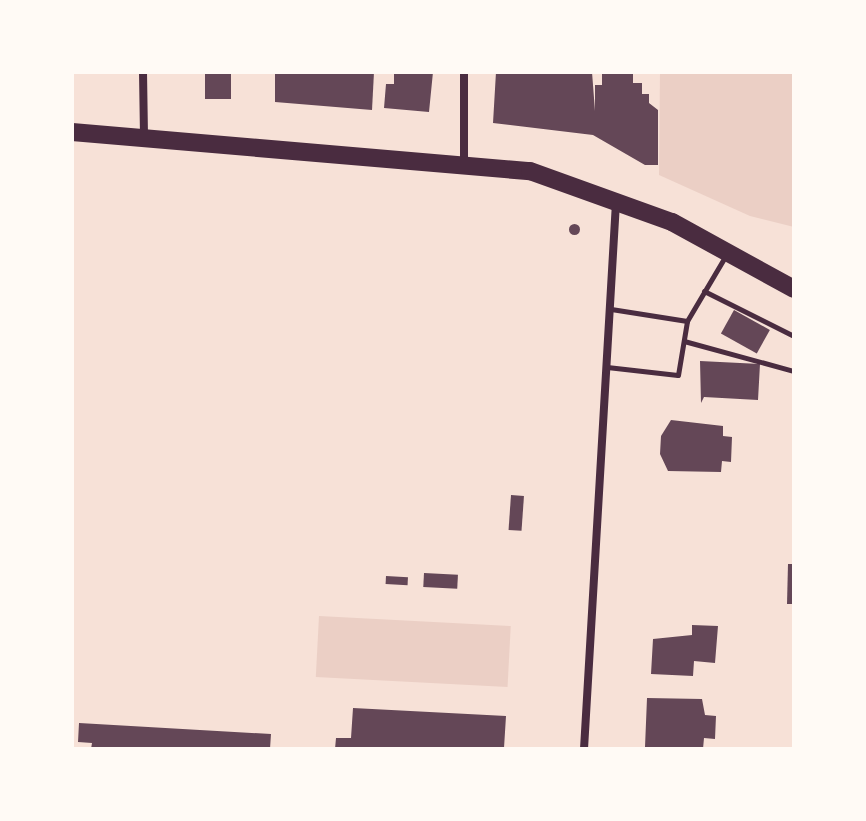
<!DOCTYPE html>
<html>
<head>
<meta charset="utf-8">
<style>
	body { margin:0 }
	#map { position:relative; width:866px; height:821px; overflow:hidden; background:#f7e1d7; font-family:Helvetica,sans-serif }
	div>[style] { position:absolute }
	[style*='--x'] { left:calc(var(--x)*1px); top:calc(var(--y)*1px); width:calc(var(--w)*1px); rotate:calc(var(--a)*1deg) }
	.green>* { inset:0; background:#ebcfc5; transform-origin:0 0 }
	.building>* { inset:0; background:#644757; transform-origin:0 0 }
	.round { border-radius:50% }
	.service>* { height:5px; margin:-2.5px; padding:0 2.5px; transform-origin:2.5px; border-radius:2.5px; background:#4a2c40 }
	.minor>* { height:8px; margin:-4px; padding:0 4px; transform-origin:4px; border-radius:4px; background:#4a2c40 }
	.trunk>* { height:18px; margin:-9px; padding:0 9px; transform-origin:9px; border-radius:9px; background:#4a2c40 }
	span { translate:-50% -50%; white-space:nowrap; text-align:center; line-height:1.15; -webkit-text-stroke:6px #fffaf5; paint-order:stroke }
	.frame { position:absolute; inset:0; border:74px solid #fffaf5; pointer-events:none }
</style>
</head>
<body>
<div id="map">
	<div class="green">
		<div style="clip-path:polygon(660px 72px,794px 72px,794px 227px,750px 216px,659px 175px)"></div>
		<div style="left:319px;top:616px;width:192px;height:61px;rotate:3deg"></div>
	</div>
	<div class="building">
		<div style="left:205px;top:72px;width:26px;height:27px"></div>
		<div style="clip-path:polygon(275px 72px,374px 72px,372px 110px,275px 102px)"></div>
		<div style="clip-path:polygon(394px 72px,433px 72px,429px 112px,384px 108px,386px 84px,394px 84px)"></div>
		<div style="clip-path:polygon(496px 72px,592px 72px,595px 111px,595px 85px,602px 85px,602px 72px,633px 72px,633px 83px,642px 83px,642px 94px,649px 94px,649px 103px,658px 110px,658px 165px,645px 165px,593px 135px,493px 123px)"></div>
		<div class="round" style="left:568.5px;top:223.5px;width:11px;height:11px"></div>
		<div style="left:734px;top:310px;width:41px;height:27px;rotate:29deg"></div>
		<div style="clip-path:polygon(700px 361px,760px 364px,758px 400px,704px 397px,701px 403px)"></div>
		<div style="clip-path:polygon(671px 420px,723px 426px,723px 436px,732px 437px,731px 462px,722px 461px,721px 472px,668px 471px,660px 454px,661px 436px)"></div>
		<div style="left:511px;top:495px;width:13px;height:35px;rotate:4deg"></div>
		<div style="clip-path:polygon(788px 564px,794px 564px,794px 604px,787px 604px)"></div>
		<div style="left:424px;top:573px;width:34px;height:14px;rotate:3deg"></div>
		<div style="left:386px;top:576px;width:22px;height:8px;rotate:3deg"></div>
		<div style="clip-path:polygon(692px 625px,718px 626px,715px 663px,694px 661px,693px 676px,651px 674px,653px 639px,692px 635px)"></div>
		<div style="clip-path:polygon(647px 698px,702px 699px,705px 715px,716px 716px,715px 739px,704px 738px,703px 749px,645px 747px)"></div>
		<div style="clip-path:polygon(353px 708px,506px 716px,504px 748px,335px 749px,336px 738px,351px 738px)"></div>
		<div style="clip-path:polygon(79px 723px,271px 734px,270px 749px,91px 749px,92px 743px,78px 742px)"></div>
	</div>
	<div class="service">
		<div style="--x:704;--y:291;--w:101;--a:26.6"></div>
		<div style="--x:611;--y:309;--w:77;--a:9"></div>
		<div style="--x:684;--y:341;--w:114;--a:15.3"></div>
		<div style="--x:607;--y:367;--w:71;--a:6.4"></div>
		<div style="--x:678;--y:375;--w:55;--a:-80.5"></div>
		<div style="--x:687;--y:321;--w:77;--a:-59.4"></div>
	</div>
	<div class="minor">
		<div style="--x:143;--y:72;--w:65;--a:89.1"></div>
		<div style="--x:464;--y:161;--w:89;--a:-90"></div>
		<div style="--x:584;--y:749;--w:547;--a:-86.65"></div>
	</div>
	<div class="trunk">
		<div style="--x:72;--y:132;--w:460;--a:4.9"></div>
		<div style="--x:530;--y:171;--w:151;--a:19.8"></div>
		<div style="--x:672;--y:222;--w:139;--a:28.8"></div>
	</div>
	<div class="frame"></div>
</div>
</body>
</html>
